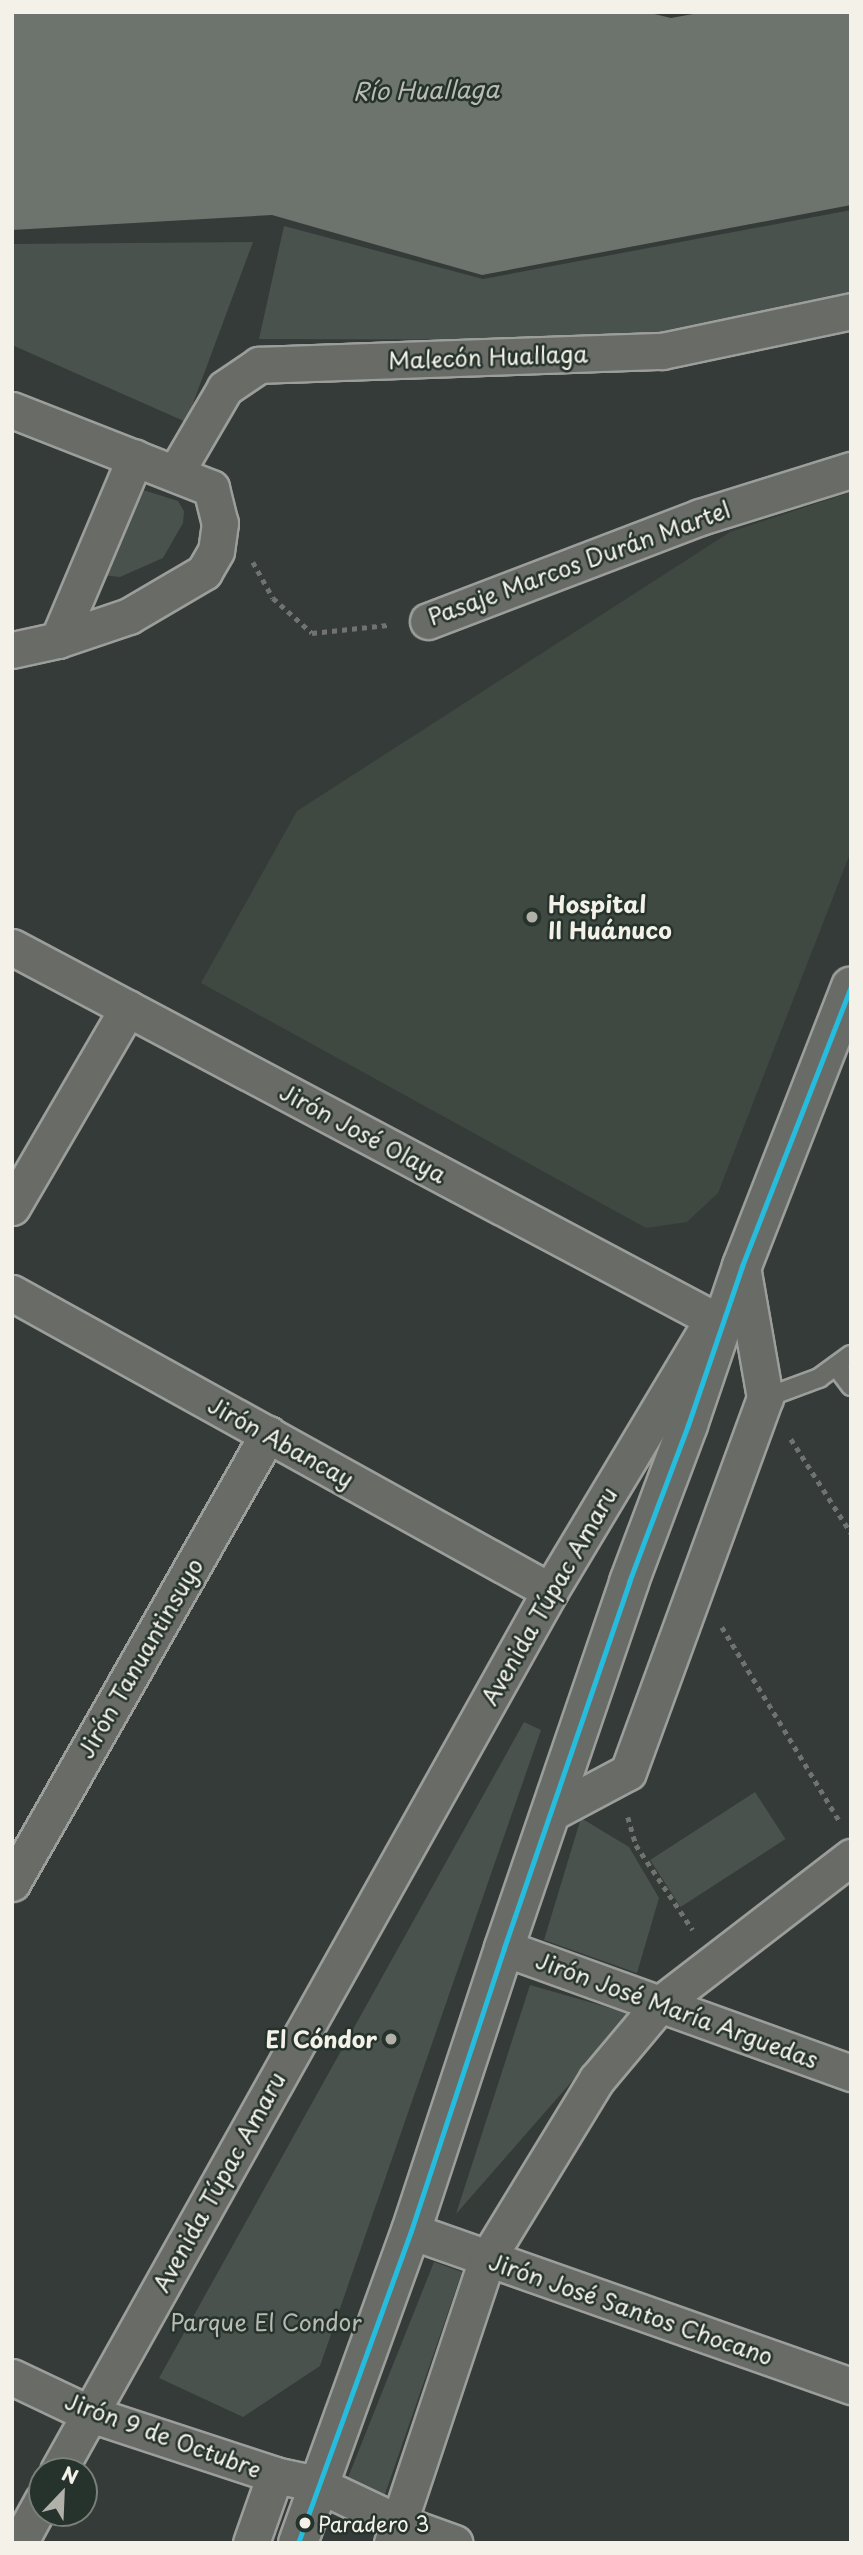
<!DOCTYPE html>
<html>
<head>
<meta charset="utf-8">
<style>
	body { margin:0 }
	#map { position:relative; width:863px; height:2555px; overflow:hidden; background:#353b38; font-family:"Playpen Sans",sans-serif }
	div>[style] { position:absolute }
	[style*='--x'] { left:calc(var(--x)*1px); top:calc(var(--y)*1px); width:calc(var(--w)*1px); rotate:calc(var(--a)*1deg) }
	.built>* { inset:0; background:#3f4942 }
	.green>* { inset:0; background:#49524c; transform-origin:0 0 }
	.water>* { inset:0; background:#6d736d }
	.path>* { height:4.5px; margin-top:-2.25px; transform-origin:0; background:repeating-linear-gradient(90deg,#707370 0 5px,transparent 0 10px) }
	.roads { filter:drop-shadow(2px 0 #9c9e9b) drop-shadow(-2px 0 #9c9e9b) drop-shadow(0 2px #9c9e9b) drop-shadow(0 -2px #9c9e9b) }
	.lane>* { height:18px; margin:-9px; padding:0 9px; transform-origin:9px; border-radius:9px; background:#686b66 }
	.street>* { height:35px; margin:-17.5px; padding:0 17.5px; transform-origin:17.5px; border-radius:17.5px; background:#686b66 }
	.highway>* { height:38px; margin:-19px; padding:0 19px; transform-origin:19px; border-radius:19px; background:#686b66 }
	.bus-1>* { height:5px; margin:-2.5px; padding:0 2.5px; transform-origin:2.5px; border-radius:2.5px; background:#26bcdd }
	.dots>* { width:19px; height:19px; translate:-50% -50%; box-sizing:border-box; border:4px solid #26332d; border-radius:50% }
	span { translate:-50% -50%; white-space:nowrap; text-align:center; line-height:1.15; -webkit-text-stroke:5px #26332d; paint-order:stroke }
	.bus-label { font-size:21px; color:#f4f1e8 }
	.left { translate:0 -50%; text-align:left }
	.street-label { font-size:23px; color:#f4f1e8 }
	.poi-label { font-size:23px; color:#f4f1e8; font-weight:700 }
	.right { translate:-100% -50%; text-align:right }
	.park-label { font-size:23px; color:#b9bbb2 }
	.water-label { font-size:24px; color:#babbb3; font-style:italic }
	.frame { position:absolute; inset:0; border:14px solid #f4f1e8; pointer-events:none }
	.north { position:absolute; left:28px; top:2457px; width:70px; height:70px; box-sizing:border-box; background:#26332d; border:2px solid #787f78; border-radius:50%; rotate:23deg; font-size:19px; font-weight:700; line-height:28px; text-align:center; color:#f4f1e8 }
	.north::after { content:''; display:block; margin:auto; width:24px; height:32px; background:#b1b1aa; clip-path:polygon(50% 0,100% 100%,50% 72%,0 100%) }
</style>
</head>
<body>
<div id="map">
	<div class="built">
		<div style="clip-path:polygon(851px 492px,851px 851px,718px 1193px,687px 1222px,646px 1228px,201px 983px,297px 811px,730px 532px)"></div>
	</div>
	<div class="green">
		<div style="clip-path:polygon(851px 210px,851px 304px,703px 334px,603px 340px,259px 339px,284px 226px,483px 279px)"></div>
		<div style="clip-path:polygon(253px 242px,186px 422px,12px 345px,12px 244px)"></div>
		<div style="clip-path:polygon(140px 489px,178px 501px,184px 511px,183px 523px,163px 558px,120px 577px,102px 575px)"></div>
		<div style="clip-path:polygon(524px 1722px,541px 1730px,320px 2366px,243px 2417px,159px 2378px)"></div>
		<div style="left:755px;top:1792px;width:56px;height:125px;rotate:57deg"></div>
		<div style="clip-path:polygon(581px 1818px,629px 1847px,659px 1898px,637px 1973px,544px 1940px)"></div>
		<div style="clip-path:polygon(530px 1985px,631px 2014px,456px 2214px)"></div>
		<div style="clip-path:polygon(434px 2262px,462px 2272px,384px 2497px,347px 2480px)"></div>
	</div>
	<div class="water">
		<div style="clip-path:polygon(12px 12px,646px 12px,671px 18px,704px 12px,851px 12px,851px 205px,482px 275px,272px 215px,12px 230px)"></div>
	</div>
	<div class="path">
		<div style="--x:253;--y:562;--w:41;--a:60.9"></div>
		<div style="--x:273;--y:598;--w:52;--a:41.9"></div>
		<div style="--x:312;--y:633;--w:76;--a:-6"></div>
		<div style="--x:791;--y:1439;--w:112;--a:57.4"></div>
		<div style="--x:722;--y:1627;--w:226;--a:58.8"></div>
		<div style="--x:628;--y:1817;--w:29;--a:74"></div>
		<div style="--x:636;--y:1845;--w:102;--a:56.2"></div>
	</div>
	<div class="roads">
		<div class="lane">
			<div style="--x:836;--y:1366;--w:25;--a:53"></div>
			<div style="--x:765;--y:1398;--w:58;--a:-20.3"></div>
			<div style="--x:819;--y:1378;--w:39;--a:-36"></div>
		</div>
		<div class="street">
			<div style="--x:12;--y:410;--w:214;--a:21.4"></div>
			<div style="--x:211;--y:488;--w:36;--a:76"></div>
			<div style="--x:220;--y:523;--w:28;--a:98"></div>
			<div style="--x:216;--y:551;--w:24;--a:120"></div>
			<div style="--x:204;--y:572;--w:87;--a:149.6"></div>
			<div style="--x:129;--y:616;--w:75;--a:161.3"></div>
			<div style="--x:58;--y:640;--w:47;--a:167.7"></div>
			<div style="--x:176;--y:472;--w:97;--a:-59.7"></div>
			<div style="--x:225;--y:388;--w:41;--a:-34.1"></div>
			<div style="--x:259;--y:365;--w:403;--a:-2"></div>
			<div style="--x:662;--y:351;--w:193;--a:-11.9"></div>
			<div style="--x:428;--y:621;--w:291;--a:-20.9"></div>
			<div style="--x:700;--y:517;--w:158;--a:-17.3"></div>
			<div style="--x:58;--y:640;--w:198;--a:-67.1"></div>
			<div style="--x:12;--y:947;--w:794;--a:27.95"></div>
			<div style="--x:12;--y:1207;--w:230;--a:-59.8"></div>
			<div style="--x:12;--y:1293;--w:615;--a:28.98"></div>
			<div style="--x:549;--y:1814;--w:89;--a:-28"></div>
			<div style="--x:628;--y:1772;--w:398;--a:-69.9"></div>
			<div style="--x:765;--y:1398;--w:134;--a:-99.9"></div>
			<div style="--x:12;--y:1883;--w:517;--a:-60.31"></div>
			<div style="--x:504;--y:1948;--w:369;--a:19.8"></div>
			<div style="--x:411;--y:2231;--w:467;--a:19.4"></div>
			<div style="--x:12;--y:2377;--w:86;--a:25.4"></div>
			<div style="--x:90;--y:2414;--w:195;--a:18.2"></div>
			<div style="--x:275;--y:2475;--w:43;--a:12.1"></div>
			<div style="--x:317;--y:2484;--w:91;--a:25.4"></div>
			<div style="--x:399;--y:2523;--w:59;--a:19.7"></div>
			<div style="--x:58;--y:2471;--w:1008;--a:-60.79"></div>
			<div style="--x:550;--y:1591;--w:322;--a:-59.1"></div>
			<div style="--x:19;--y:2543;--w:48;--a:-61.3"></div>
			<div style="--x:251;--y:2543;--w:72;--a:-70.6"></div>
			<div style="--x:392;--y:2543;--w:299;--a:-71.5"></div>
			<div style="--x:487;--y:2259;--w:211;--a:-58.6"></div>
			<div style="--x:597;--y:2079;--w:98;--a:-50"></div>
			<div style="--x:660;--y:2004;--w:241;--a:-37.6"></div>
		</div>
		<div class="highway">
			<div style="--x:298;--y:2543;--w:332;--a:-70.1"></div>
			<div style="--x:411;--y:2231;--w:298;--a:-71.8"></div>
			<div style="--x:504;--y:1948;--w:387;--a:-71.1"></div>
			<div style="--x:629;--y:1582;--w:168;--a:-69.4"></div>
			<div style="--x:688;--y:1425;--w:168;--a:-71.2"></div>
			<div style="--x:742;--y:1266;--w:300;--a:-68.7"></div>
		</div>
	</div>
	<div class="bus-1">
		<div style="--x:298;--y:2543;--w:332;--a:-70.1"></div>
		<div style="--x:411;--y:2231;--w:298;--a:-71.8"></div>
		<div style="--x:504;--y:1948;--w:387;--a:-71.1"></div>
		<div style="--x:629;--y:1582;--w:168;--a:-69.4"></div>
		<div style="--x:688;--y:1425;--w:168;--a:-71.2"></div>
		<div style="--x:742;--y:1266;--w:300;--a:-68.7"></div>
	</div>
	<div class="dots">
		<div style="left:532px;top:917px;background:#b1b1aa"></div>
		<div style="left:391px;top:2039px;background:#b1b1aa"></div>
		<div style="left:305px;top:2523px;background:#f4f1e8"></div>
	</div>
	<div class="bus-label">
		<span class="left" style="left:318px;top:2523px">Paradero 3</span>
	</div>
	<div class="street-label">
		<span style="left:488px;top:357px;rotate:-2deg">Malecón Huallaga</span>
		<span style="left:579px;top:563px;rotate:-20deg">Pasaje Marcos Durán Martel</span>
		<span style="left:363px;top:1133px;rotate:28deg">Jirón José Olaya</span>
		<span style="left:281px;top:1442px;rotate:29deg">Jirón Abancay</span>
		<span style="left:549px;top:1596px;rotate:-60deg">Avenida Túpac Amaru</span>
		<span style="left:140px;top:1658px;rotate:-60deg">Jirón Tanuantinsuyo</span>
		<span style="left:677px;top:2010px;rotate:20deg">Jirón José María Arguedas</span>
		<span style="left:219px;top:2182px;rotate:-61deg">Avenida Túpac Amaru</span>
		<span style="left:631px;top:2309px;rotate:19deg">Jirón José Santos Chocano</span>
		<span style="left:163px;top:2435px;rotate:20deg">Jirón 9 de Octubre</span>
	</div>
	<div class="poi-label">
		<span class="left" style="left:548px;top:917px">Hospital<br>II Huánuco</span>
		<span class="right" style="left:377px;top:2039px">El Cóndor</span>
	</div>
	<div class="park-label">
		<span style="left:266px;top:2322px">Parque El Condor</span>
	</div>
	<div class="water-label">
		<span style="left:426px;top:90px;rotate:-1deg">Río Huallaga</span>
	</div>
	<div class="frame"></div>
	<div class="north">N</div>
</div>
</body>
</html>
